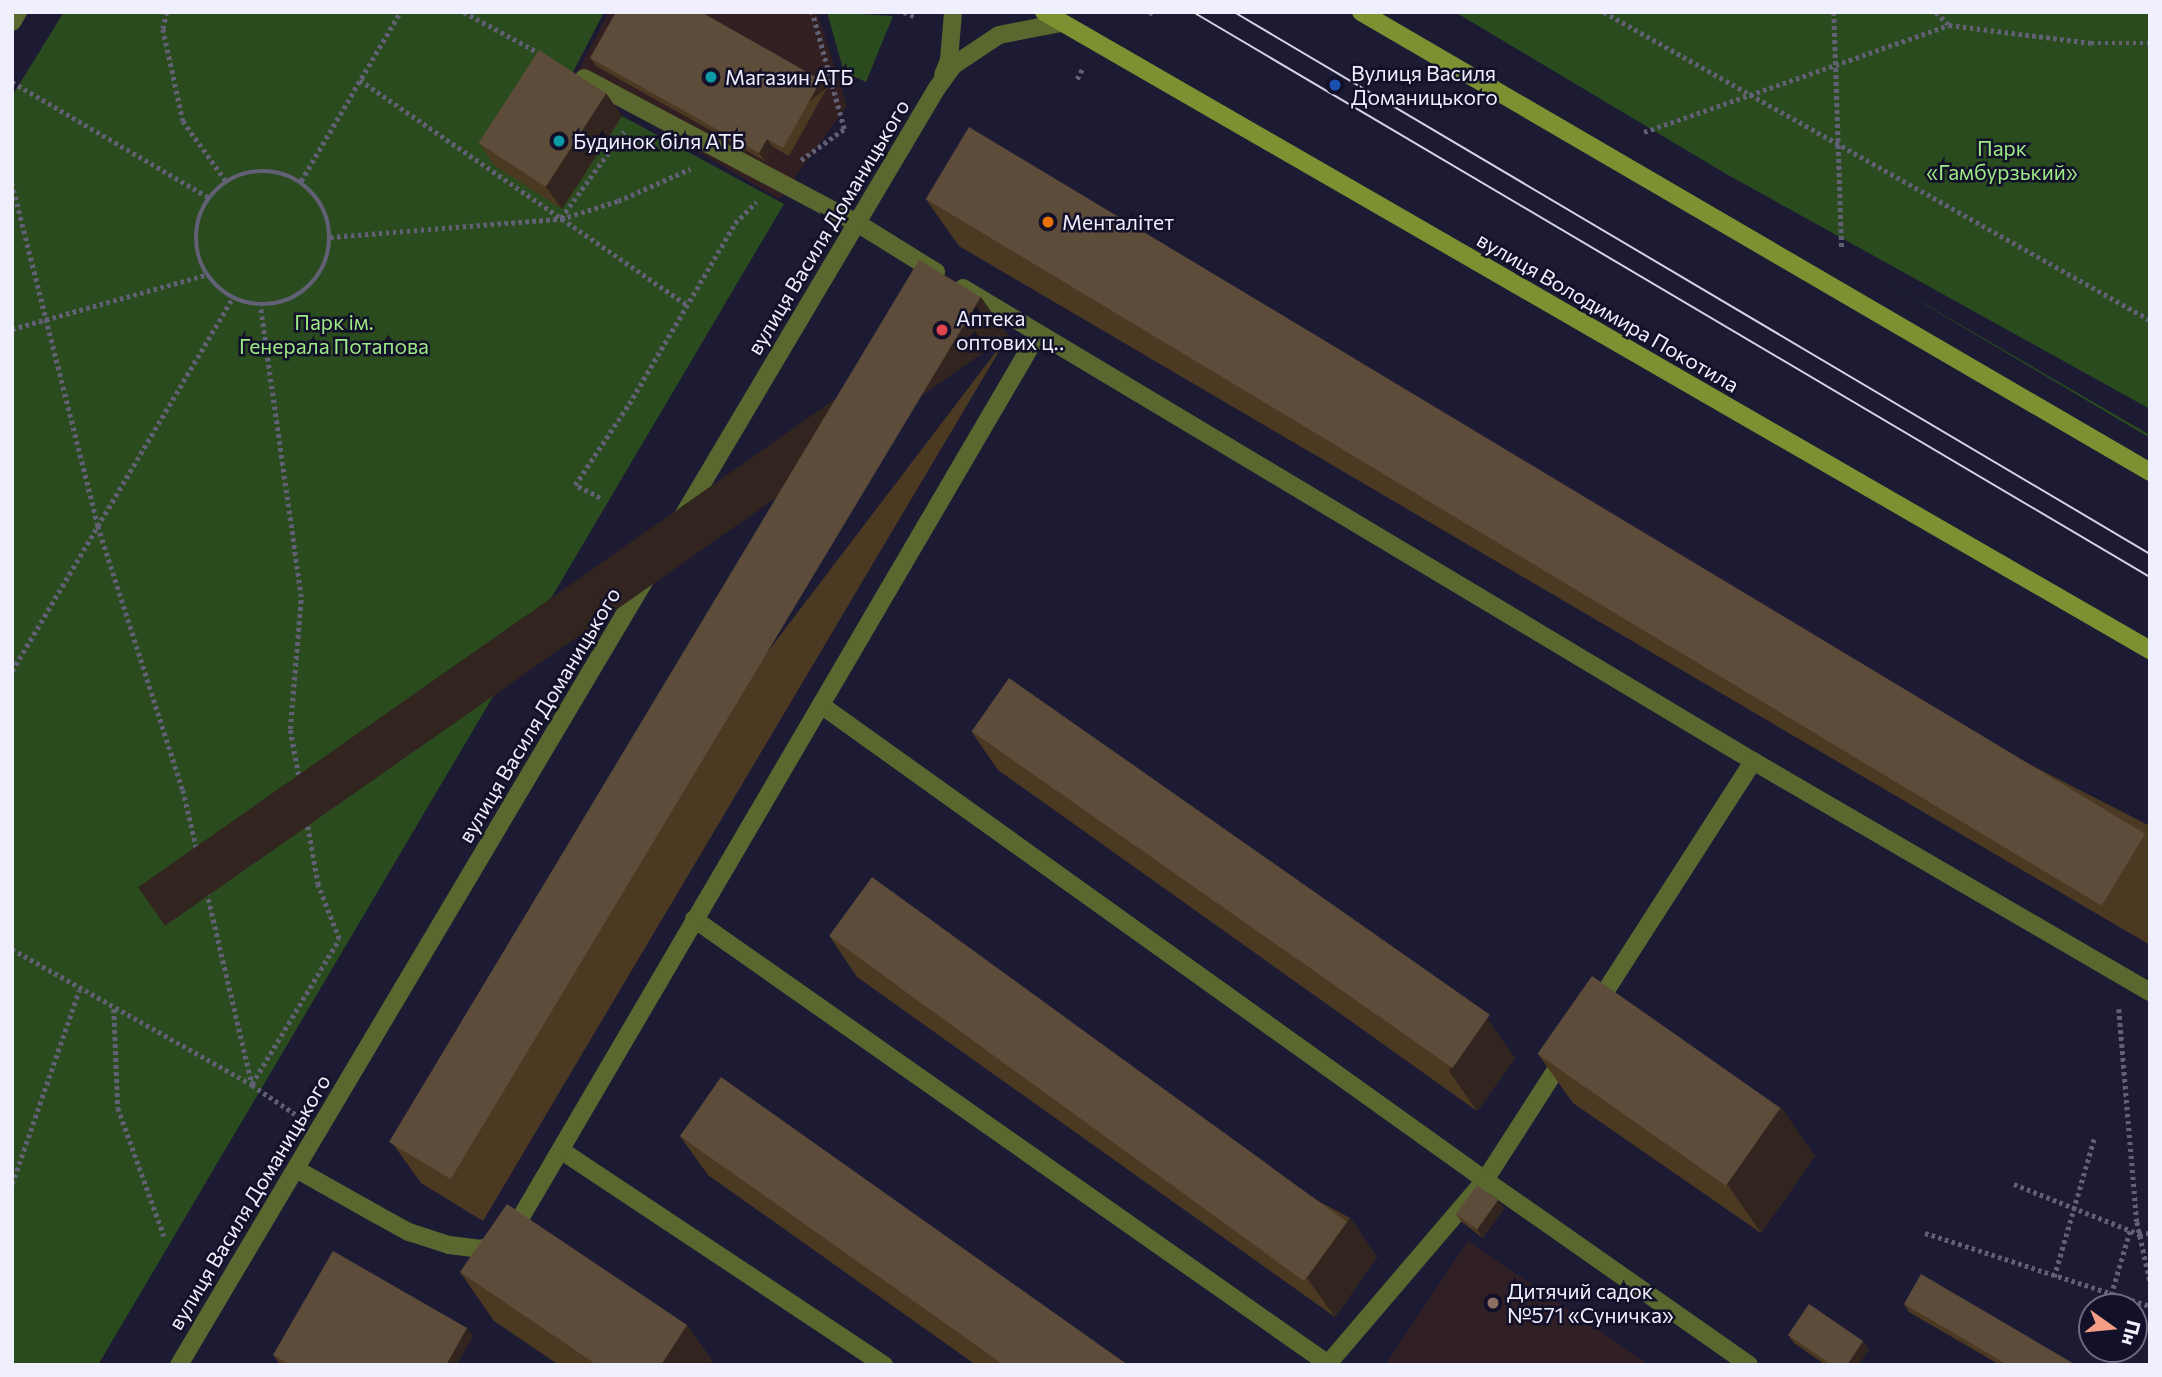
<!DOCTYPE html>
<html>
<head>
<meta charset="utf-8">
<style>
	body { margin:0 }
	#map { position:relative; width:2162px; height:1377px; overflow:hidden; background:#1c1b33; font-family:Commissioner,sans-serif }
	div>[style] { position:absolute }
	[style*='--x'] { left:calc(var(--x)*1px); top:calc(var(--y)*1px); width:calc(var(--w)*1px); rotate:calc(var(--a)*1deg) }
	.commercial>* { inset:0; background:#321f22 }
	.education>* { inset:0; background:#311f26 }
	.green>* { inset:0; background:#294b1e }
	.path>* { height:4.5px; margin-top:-2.25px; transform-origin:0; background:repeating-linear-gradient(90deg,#616075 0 3.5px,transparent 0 7px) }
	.path>.ring { margin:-2.25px; padding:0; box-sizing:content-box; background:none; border:4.5px solid #616075; border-radius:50% }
	.lane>* { height:18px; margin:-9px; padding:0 9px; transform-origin:9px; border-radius:9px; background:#5a682f }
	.street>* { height:18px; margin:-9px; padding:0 9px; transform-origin:9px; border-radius:9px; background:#5a682f }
	.secondary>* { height:18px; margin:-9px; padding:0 9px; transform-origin:9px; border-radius:9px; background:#7c9131 }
	.tram>* { height:2px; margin:-1px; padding:0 1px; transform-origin:1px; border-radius:1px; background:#d3d3e3 }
	.wall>* { inset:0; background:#4c3922 }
	.shaded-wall>* { inset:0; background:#32251f; transform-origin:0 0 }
	.building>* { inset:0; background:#5e4c3a; transform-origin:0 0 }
	.dots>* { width:19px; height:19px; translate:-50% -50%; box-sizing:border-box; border:4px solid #131129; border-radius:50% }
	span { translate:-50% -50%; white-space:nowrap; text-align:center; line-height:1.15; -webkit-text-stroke:5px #131129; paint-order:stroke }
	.poi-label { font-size:21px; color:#efeffd }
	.left { translate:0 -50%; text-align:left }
	.park-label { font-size:21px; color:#9dea85 }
	.street-label { font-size:21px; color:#efeffd }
	.frame { position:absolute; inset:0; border:14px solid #efeffd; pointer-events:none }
	.north { position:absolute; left:2078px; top:1293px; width:70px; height:70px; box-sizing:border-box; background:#131129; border:2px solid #6b6a7e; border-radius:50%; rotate:105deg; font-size:19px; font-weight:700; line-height:28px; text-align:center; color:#efeffd }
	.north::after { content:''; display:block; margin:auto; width:24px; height:32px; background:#f49e87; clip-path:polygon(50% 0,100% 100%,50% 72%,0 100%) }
</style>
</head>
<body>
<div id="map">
	<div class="commercial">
		<div style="clip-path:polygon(609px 12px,817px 12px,847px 106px,779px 199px,574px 79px)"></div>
	</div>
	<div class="education">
		<div style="clip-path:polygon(1468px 1241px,1649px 1365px,1385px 1365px)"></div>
	</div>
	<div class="green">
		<div style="clip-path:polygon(64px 12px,604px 12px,569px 80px,622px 116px,784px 204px,98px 1365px,12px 1365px,12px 96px)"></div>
		<div style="clip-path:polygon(827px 12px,893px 16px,866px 82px,844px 72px)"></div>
		<div style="clip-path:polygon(1455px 12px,2150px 12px,2150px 409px,1728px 175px)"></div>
		<div style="clip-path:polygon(1885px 281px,2150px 435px,2150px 438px)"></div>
	</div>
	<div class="path">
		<div style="--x:167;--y:12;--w:17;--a:103"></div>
		<div style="--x:163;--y:29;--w:94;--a:77.7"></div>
		<div style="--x:183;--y:121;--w:74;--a:54.4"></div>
		<div style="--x:464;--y:12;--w:88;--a:28.6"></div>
		<div style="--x:904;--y:12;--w:11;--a:22"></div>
		<div style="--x:1150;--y:12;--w:7;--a:34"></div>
		<div style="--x:1604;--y:12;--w:627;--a:29.43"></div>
		<div style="--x:1834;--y:12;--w:235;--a:88.1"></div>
		<div style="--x:1936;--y:12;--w:18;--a:45"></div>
		<div style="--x:1949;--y:25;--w:143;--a:7.2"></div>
		<div style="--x:2091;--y:43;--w:59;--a:0"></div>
		<div style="--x:1077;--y:79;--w:13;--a:-63"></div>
		<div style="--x:360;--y:80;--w:397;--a:34.5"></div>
		<div style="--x:12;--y:82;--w:227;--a:30.4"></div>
		<div style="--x:1644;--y:132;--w:323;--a:-19.3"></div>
		<div style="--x:801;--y:160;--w:53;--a:-35.8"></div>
		<div style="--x:844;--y:129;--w:121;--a:-105.3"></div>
		<div class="ring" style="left:196px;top:171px;width:129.5px;height:129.5px"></div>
		<div style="--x:301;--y:181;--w:196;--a:-59.6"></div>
		<div style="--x:12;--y:183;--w:354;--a:75.9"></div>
		<div style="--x:98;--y:526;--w:277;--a:72.2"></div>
		<div style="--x:183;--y:790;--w:303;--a:76.8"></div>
		<div style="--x:561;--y:218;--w:107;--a:-54.1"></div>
		<div style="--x:330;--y:237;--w:232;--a:-4.5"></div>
		<div style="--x:561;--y:219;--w:60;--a:-17.5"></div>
		<div style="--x:618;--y:201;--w:79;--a:-24"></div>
		<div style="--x:12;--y:329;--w:201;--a:-15.6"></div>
		<div style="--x:600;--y:498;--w:28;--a:-153"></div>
		<div style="--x:575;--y:485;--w:97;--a:-56.3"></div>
		<div style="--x:629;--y:404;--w:210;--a:-59.6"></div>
		<div style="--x:735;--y:223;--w:30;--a:-45"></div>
		<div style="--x:12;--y:671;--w:434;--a:-59.4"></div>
		<div style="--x:12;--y:949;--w:276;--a:29.5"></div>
		<div style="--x:252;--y:1085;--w:52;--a:34"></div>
		<div style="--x:114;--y:1009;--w:99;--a:87.7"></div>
		<div style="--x:118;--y:1108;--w:136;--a:70.2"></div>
		<div style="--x:2119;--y:1009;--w:214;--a:85.2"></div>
		<div style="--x:2137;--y:1222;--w:60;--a:77.6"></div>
		<div style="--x:252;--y:1084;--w:169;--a:-59"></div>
		<div style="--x:339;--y:939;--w:58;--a:-111.3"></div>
		<div style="--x:318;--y:885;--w:158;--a:-100.2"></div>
		<div style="--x:290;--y:729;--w:132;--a:-85.2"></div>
		<div style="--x:301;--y:597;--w:294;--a:-98"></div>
		<div style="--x:12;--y:1184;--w:205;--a:-70.9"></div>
		<div style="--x:2014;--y:1184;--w:135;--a:21.8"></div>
		<div style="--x:2139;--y:1234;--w:11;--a:-5"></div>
		<div style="--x:1925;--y:1233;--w:237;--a:18"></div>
		<div style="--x:2054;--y:1277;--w:145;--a:-73.9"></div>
		<div style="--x:2111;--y:1295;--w:68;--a:-73.7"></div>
	</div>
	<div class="lane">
		<div style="--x:12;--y:22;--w:12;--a:-59"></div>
		<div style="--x:584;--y:78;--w:309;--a:28"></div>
		<div style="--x:857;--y:223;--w:93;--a:31.8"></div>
		<div style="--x:963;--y:288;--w:921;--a:30.91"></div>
		<div style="--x:296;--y:1169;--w:92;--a:29.4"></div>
	</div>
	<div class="street">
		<div style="--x:943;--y:75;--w:16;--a:-68"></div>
		<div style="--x:949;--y:60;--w:48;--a:-85.2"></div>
		<div style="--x:821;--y:705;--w:816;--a:35.58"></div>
		<div style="--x:1485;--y:1180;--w:243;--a:130.5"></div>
		<div style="--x:694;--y:919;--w:775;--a:35.06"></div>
		<div style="--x:1596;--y:1006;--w:291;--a:-57.3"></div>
		<div style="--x:1753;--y:761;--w:459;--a:30.2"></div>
		<div style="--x:1566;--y:1054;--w:150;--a:122.7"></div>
		<div style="--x:1485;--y:1180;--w:322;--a:35"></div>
		<div style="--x:562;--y:1151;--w:387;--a:33.6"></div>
		<div style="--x:376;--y:1214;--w:38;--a:29"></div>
		<div style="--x:409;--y:1232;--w:42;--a:18"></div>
		<div style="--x:449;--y:1245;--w:33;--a:7"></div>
		<div style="--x:482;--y:1249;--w:31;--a:-25"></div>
		<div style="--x:510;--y:1236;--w:1045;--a:-59.66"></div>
		<div style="--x:179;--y:1365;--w:1485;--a:-59.31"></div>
		<div style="--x:937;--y:88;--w:29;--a:-54"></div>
		<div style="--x:954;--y:65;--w:54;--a:-33.7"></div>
		<div style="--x:999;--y:35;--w:62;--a:-11.1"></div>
	</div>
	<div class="secondary">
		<div style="--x:1044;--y:12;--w:1277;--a:29.98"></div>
		<div style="--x:1361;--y:12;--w:913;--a:30.24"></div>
	</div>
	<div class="tram">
		<div style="--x:1193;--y:12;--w:1111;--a:30.56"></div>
		<div style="--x:1234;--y:12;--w:1064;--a:30.61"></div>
	</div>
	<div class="wall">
		<div style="clip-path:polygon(590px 58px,821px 80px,827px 88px,789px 156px,773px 147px,765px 161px,596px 66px)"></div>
		<div style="clip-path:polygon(622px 116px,562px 209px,495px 166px,479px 143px)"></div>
		<div style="clip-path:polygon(925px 198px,2150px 826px,2150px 945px,959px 246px)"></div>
		<div style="clip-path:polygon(1008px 336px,483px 1221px,421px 1183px,393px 1144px)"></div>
		<div style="clip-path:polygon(971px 731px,1515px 1058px,1477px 1111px,998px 770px)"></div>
		<div style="clip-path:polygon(830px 937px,1350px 1218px,1377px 1257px,1335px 1317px,857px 977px)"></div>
		<div style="clip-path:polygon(1538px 1054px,1815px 1156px,1761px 1233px,1573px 1103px)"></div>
		<div style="clip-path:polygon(680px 1136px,1128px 1365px,976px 1365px,708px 1175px)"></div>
		<div style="clip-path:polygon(1504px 1208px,1483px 1238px,1462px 1222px,1456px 1214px)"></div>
		<div style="clip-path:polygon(460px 1272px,687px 1325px,715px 1365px,559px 1365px,494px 1321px)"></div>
		<div style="clip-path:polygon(1904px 1304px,2076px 1365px,2000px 1365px,1909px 1312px)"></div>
		<div style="clip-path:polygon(1788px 1335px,1869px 1349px,1858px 1365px,1826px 1365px,1794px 1343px)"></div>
		<div style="clip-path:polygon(473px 1336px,456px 1365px,282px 1365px,279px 1363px,273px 1355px)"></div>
	</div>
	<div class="shaded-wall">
		<div style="left:821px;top:80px;width:10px;height:78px;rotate:53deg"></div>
		<div style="clip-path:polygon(606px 93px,622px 116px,562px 209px,546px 187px)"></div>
		<div style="clip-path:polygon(767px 139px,773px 147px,765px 161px,759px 153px)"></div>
		<div style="left:981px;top:297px;width:47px;height:1029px;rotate:55deg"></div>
		<div style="clip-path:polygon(1487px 1018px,1515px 1058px,1477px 1111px,1449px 1071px)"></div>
		<div style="clip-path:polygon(1781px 1107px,1815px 1156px,1761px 1233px,1727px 1184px)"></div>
		<div style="clip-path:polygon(1498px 1200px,1504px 1208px,1483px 1238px,1477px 1230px)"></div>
		<div style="clip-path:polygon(1350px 1218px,1377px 1257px,1335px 1317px,1307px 1278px)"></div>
		<div style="clip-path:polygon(687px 1325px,715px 1365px,661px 1365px)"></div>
		<div style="clip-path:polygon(467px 1328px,473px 1336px,456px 1365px,446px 1365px)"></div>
		<div style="clip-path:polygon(1863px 1341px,1869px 1349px,1858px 1365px,1847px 1365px)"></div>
	</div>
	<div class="building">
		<div style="clip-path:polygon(616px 12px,701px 12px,821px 80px,783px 148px,767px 139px,759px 153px,590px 58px)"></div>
		<div style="left:539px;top:50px;width:80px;height:111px;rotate:33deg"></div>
		<div style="left:969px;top:127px;width:1372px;height:84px;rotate:31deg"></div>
		<div style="left:919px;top:260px;width:72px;height:1029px;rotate:31deg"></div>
		<div style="left:1009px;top:678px;width:587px;height:65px;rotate:35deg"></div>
		<div style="left:872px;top:877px;width:587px;height:73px;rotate:36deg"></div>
		<div style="left:1592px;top:976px;width:230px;height:95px;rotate:35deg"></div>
		<div style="clip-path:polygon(721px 1077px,1128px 1365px,1004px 1365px,680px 1136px)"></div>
		<div style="left:1477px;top:1185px;width:26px;height:36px;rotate:36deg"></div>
		<div style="clip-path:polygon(507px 1204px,687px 1325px,661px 1365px,597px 1365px,460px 1272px)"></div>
		<div style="clip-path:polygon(333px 1251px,467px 1328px,446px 1365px,291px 1365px,273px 1355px)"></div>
		<div style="clip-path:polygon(1921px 1274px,2076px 1365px,2008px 1365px,1904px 1304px)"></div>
		<div style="clip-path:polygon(1809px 1304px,1863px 1341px,1847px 1365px,1832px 1365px,1788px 1335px)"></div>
	</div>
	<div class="dots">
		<div style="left:711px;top:77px;background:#0f9aa8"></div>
		<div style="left:1335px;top:85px;background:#1a4fb4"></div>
		<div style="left:559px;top:141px;background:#0f9aa8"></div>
		<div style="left:1048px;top:222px;background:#e8710a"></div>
		<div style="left:942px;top:330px;background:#e0444e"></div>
		<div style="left:1493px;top:1303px;background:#8d6e63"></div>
	</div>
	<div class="poi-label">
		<span class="left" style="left:1351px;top:85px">Вулиця Василя<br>Доманицького</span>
		<span class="left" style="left:725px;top:77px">Магазин АТБ</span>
		<span class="left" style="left:573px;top:141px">Будинок біля АТБ</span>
		<span class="left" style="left:1062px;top:222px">Менталітет</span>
		<span class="left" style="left:956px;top:330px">Аптека<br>оптових ц‥</span>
		<span class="left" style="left:1507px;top:1303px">Дитячий садок<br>№571 «Суничка»</span>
	</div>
	<div class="park-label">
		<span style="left:2002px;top:160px">Парк<br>«Гамбурзький»</span>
		<span style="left:334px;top:334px">Парк ім.<br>Генерала Потапова</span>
	</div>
	<div class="street-label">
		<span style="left:828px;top:227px;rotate:-59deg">вулиця Василя Доманицького</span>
		<span style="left:1608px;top:312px;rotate:30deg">вулиця Володимира Покотила</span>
		<span style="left:539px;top:715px;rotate:-59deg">вулиця Василя Доманицького</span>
		<span style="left:249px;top:1202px;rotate:-59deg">вулиця Василя Доманицького</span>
	</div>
	<div class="frame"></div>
	<div class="north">Пн</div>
</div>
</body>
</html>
